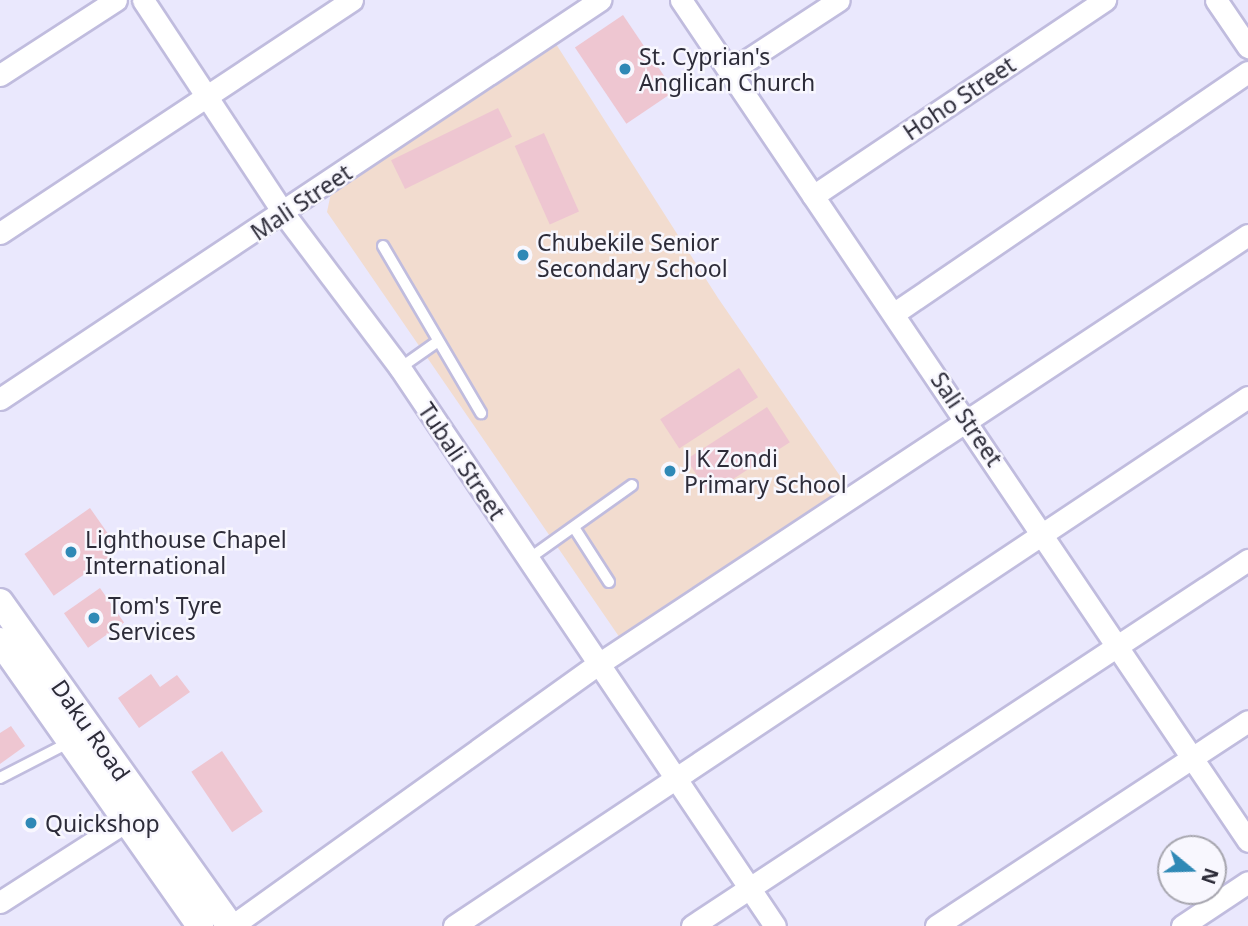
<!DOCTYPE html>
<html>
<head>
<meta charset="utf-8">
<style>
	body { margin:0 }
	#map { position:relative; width:1248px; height:926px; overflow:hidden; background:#eae8fd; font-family:"Noto Sans",sans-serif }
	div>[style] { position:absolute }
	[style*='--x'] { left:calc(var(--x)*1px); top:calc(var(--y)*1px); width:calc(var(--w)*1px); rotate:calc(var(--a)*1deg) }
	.education>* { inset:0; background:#f2dccf }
	.building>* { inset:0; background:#eec6d1; transform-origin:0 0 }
	.roads { filter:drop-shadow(2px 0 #c0bcde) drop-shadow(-2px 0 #c0bcde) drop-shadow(0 2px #c0bcde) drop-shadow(0 -2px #c0bcde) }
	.service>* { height:10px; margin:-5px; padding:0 5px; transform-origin:5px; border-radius:5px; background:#fff }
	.minor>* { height:21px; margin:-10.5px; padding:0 10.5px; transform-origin:10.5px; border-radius:10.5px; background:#fff }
	.tertiary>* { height:26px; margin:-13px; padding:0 13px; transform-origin:13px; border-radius:13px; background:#fff }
	.dots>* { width:19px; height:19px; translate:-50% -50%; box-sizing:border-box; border:4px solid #f8f7fe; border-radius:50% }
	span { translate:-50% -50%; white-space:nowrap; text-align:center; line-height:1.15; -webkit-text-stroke:5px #f8f7fe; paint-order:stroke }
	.poi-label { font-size:23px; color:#2d2c39 }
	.left { translate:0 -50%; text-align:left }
	.street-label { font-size:23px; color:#2d2c39 }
	.north { position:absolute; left:1157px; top:835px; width:70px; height:70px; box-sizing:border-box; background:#f8f7fe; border:2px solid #a7a6af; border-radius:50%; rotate:109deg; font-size:19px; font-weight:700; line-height:28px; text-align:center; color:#2d2c39 }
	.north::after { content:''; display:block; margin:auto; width:24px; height:32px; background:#2f89b6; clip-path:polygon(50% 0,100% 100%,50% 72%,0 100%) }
</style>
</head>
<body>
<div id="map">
	<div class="education">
		<div style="clip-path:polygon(556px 44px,718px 298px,849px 489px,620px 638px,327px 212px,332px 188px)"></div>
	</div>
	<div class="building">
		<div style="left:623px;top:15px;width:92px;height:58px;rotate:56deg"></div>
		<div style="left:498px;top:108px;width:32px;height:119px;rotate:64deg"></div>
		<div style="left:544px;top:133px;width:86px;height:32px;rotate:66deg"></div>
		<div style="left:739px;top:368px;width:35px;height:94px;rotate:57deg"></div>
		<div style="left:767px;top:407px;width:42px;height:96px;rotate:57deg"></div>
		<div style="left:90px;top:508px;width:51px;height:80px;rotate:55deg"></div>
		<div style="left:100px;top:588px;width:42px;height:44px;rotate:55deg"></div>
		<div style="clip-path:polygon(151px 674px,160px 687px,177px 675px,190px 692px,139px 728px,118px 698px)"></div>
		<div style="clip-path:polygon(11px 726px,25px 746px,0 764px,0 733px)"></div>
		<div style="left:222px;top:751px;width:73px;height:37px;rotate:56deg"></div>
	</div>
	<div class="roads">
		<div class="service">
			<div style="--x:383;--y:246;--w:194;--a:59.6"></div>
			<div style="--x:400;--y:368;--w:45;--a:-35.1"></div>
			<div style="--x:575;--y:529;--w:63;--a:57.3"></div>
			<div style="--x:527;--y:560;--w:129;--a:-35.5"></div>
			<div style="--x:0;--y:778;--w:79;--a:-27.2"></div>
		</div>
		<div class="minor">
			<div style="--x:143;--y:0;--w:256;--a:56.6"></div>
			<div style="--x:284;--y:214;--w:193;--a:53"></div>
			<div style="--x:400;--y:368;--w:672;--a:56.1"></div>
			<div style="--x:681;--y:0;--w:1014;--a:56.01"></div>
			<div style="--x:1216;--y:0;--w:57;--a:55.8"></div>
			<div style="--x:729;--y:72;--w:131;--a:-33.2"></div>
			<div style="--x:0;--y:75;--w:138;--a:-32.9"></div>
			<div style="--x:813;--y:196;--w:352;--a:-33.9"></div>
			<div style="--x:0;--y:233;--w:422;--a:-33.5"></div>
			<div style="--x:896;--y:312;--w:426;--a:-34.3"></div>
			<div style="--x:0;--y:399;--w:721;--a:-33.62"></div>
			<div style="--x:0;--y:902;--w:150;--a:-32.7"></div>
			<div style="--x:232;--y:926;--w:449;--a:-35.6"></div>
			<div style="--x:597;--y:665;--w:780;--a:-33.45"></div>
			<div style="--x:454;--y:926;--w:954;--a:-33.67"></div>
			<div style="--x:692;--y:926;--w:666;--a:-33.36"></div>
			<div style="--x:936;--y:926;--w:373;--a:-33.3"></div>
			<div style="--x:1182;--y:926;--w:79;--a:-33.7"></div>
		</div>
		<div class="tertiary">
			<div style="--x:0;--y:602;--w:397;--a:54.6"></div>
			<div style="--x:0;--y:641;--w:348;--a:54.9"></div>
		</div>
	</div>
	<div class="dots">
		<div style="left:625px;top:69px;background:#2f89b6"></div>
		<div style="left:523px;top:255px;background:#2f89b6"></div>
		<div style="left:670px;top:471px;background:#2f89b6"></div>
		<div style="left:71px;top:552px;background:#2f89b6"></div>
		<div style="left:94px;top:618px;background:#2f89b6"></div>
		<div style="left:31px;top:823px;background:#2f89b6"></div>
	</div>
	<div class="poi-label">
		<span class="left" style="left:639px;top:69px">St. Cyprian's<br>Anglican Church</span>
		<span class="left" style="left:537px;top:255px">Chubekile Senior<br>Secondary School</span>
		<span class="left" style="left:684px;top:471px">J K Zondi<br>Primary School</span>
		<span class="left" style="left:85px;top:552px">Lighthouse Chapel<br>International</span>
		<span class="left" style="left:108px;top:618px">Tom's Tyre<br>Services</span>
		<span class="left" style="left:45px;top:823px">Quickshop</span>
	</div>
	<div class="street-label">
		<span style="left:959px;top:98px;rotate:-34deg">Hoho Street</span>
		<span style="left:301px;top:202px;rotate:-34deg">Mali Street</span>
		<span style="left:967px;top:419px;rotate:56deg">Sali Street</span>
		<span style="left:462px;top:461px;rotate:56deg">Tubali Street</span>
		<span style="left:91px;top:730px;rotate:55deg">Daku Road</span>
	</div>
	<div class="north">N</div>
</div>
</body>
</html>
